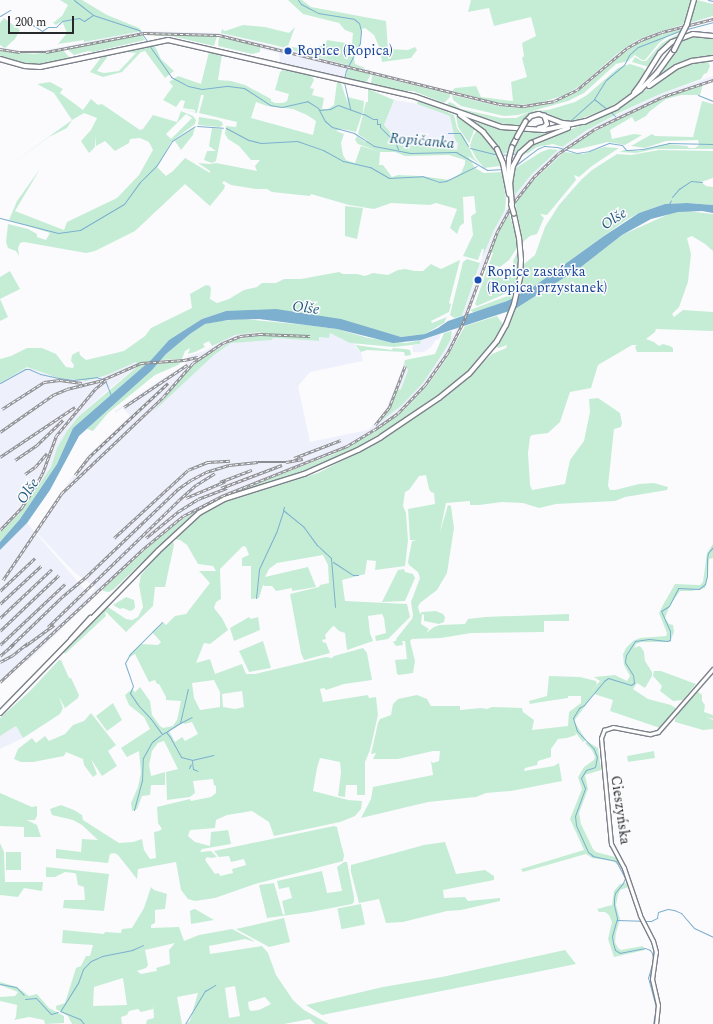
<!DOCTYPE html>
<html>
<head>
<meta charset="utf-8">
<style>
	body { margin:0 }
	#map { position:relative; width:713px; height:1024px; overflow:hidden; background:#fbfbfd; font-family:Spectral,serif }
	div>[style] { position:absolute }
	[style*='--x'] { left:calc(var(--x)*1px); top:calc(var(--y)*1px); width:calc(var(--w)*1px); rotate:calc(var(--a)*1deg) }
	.built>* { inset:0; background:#eef1fc }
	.green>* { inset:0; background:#c5edd6; transform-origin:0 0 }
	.water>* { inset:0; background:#7dafcf }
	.stream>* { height:1px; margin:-0.5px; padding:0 0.5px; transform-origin:0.5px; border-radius:0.5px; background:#7dafcf }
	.roads { filter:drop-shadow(1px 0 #7d808a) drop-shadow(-1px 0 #7d808a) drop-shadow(0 1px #7d808a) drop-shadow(0 -1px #7d808a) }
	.minor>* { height:3px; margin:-1.5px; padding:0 1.5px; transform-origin:1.5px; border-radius:1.5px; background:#fff }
	.major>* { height:4px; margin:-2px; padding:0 2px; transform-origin:2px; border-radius:2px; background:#fff }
	.rail>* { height:2.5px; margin-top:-1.25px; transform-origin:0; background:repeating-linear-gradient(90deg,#fbfbfd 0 3px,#8c8d90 0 6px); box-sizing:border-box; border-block:1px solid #8c8d90 }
	.bridges { filter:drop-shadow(1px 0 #7d808a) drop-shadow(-1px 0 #7d808a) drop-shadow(0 1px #7d808a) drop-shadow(0 -1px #7d808a) }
	.major-bridge>* { height:4px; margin:-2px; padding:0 2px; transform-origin:2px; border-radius:2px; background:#fff }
	.dots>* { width:11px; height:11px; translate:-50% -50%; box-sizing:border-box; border:2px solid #fbfbfd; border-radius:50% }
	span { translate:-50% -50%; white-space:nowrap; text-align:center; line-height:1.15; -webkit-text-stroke:3px #fbfbfd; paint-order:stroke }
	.transit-label { font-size:14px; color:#164399 }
	.left { translate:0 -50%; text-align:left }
	.street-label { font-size:14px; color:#27282c }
	.water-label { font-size:15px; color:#1d587a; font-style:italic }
	.scale { position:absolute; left:8px; top:16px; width:66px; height:18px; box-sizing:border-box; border:2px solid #27282c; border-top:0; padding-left:5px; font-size:12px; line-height:14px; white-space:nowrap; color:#27282c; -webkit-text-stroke:3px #fbfbfd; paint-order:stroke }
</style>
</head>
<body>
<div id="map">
	<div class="built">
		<div style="clip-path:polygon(713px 17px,713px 21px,644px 40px,623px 53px,577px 92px,554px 103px,524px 108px,490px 104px,348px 68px,345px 78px,280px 63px,279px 53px,260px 49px,260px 47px,250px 43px,218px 36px,145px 34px,47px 53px,20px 54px,0 51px,0 47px,20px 51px,46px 50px,142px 31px,219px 33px,335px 61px,362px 69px,370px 69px,371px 71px,491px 101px,524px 105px,553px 100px,576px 89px,621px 51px,642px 37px)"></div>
		<div style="clip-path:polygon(713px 76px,713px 82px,662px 99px,596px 131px,568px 149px,536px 177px,514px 206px,498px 233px,464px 324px,449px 355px,427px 386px,399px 414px,375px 432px,348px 447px,223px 497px,184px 518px,143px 551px,28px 661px,25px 661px,0 685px,0 550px,27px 523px,86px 591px,90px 594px,96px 588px,75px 573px,35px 531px,87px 456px,130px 416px,123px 408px,115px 413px,115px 411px,160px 380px,185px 365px,188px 356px,205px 351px,229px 336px,260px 332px,263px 335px,234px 340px,202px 358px,190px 369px,157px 408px,214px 355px,231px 343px,272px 338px,319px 341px,319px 337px,330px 333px,339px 336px,341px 339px,355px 343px,355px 347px,361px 352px,363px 361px,310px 372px,298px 386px,310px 442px,368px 430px,382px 416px,387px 407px,404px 364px,408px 370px,401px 389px,397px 390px,385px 419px,412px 395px,439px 359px,460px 322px,487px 244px,497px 223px,518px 190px,538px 168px,566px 143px,594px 126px,660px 94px)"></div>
		<div style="clip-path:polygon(394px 100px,414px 103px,450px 116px,453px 131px,458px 143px,457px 150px,438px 147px,399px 145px,394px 136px,384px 125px)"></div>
		<div style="clip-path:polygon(441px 334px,439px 339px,436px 340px,431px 347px,424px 352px,413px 352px,412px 346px,420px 344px,421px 340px)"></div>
		<div style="clip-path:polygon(136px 362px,138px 366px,109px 389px,78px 417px,57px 448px,52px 467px,19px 514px,0 532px,0 383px,27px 367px,58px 378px,86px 381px,107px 375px)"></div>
		<div style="clip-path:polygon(16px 726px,23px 738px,0 749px,0 736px)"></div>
	</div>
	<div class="green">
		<div style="clip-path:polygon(60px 0,82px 0,107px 15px,139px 28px,142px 31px,84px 42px,84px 40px,58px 44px,67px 33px,62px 21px,56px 25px,53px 23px,62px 16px,68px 5px)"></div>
		<div style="clip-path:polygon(288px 0,302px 0,311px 7px,386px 21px,388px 49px,408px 50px,415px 47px,417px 50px,411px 58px,382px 62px,380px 49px,374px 35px,365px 28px,362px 29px,360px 46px,354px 58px,355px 64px,365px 68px,362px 69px,274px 45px,221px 33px,222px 29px,225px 31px,243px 25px,265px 27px,289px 33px,295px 27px,288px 46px,318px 52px,319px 46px,325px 46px,327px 40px,352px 44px,353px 33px,345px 30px,339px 23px,303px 14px)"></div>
		<div style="clip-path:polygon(471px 0,692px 0,685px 21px,682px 25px,655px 33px,637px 40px,618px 53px,581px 85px,565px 95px,539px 103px,518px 105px,499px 103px,452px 91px,455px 88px,476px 86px,481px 97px,513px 101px,511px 82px,527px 77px,522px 58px,524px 56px,522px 43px,536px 36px,531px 17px,494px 26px,489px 8px,468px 12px)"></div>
		<div style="clip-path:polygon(697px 0,713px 4px,713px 16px,690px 23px)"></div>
		<div style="clip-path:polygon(4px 18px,20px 30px,15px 39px,5px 48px,0 45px,0 23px)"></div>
		<div style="clip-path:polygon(682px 29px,681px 31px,667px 37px,659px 43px,645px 60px,642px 60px,635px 55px,628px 61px,616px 64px,584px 93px,568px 101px,518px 115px,504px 116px,461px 106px,453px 100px,452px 95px,498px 106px,518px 108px,532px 107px,554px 103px,583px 88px,620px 56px,638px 43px,656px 36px)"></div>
		<div style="clip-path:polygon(680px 33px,678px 37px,669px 42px,659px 51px,649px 67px,632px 62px,635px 57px,642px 61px,646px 61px,662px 43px)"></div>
		<div style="clip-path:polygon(141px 34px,145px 40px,93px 52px,88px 51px,74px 55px,67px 49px)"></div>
		<div style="clip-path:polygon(151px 34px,195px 35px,217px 36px,214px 46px,171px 36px,156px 36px)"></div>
		<div style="clip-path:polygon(694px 36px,713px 38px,713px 57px,683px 61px,660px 74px,675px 54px,684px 38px)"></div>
		<div style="clip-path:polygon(219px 37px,250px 43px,260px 47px,260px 52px,252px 54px,218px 46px)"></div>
		<div style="clip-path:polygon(evenodd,180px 43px,222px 54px,218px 80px,231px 81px,245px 85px,271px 99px,271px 101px,275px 103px,283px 103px,287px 101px,289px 94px,275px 90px,280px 72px,283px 70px,311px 75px,314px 80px,310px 88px,314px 89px,312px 95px,324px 98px,322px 109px,328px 109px,334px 105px,337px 82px,341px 83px,348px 104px,347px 97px,364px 101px,363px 113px,360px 113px,362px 114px,356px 132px,342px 129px,336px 131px,344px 134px,341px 143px,343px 155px,346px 160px,355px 163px,361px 146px,380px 152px,379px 165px,383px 165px,392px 177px,398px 175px,420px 176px,450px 180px,461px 173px,465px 164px,465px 160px,449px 155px,405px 156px,395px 152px,380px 152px,358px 144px,355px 140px,357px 136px,365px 142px,368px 141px,358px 134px,366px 102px,368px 102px,368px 89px,394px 100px,384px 125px,394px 136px,399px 145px,438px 147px,457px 150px,458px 143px,455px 140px,450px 116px,417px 104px,418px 101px,421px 101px,454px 115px,457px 128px,464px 137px,474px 158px,481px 165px,468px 156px,475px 168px,484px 173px,502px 172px,506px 199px,505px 210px,494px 230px,482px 258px,484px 249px,482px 249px,478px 260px,463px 256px,473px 235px,471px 216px,476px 213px,474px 196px,463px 197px,464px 223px,460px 226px,457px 234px,450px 228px,457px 209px,436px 203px,430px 205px,391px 203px,374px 209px,349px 205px,311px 194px,310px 196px,272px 192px,267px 189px,256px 189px,231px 185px,224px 181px,222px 183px,225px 185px,224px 189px,210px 206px,185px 184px,135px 231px,95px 251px,86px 253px,24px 242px,20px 243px,18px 248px,19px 256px,16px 251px,8px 248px,6px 242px,8px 224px,28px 229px,37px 234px,37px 237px,46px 240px,50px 233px,9px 220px,17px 201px,40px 169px,15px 211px,64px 230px,67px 222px,117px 198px,139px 175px,153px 150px,149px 142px,140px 138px,130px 139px,129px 143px,115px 151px,105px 141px,96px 146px,96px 135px,95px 147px,89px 153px,81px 141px,91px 130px,97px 118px,84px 113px,72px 120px,67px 128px,49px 137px,0 172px,72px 120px,54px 93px,37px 84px,50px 82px,63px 89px,60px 93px,83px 110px,91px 99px,98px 105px,102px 104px,140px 130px,143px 129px,153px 115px,177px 122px,181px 111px,193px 116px,196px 120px,195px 124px,171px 142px,157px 167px,166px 176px,173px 171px,185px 158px,210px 173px,210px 171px,198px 163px,210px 164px,216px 163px,257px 171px,255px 166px,260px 160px,251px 160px,239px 146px,228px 139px,225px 134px,226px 126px,236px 127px,237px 122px,199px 113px,204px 95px,201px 95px,197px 113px,181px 109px,195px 112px,195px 110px,183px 108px,185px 101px,181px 100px,176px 107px,163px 100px,173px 86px,169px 82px,178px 76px,201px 84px,209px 52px,180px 45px,180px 43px,256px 102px,267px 106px,293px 109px,307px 115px,316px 121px,313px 135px,251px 118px,256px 102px,180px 43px,186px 114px,192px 118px,171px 139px,166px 134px,186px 114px)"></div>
		<div style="clip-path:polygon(evenodd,154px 44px,161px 59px,174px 71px,165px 78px,145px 51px,141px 52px,122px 72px,103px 77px,90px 72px,103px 55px,154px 44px,127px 52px,136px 53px,119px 71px,104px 73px,97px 71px,108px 56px,127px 52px)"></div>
		<div style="clip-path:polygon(63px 50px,70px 58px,38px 65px,18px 62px,0 57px,0 51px,34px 54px)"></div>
		<div style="clip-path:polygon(708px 61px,710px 66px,707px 73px,704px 74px,701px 79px,660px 94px,619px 113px,587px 130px,562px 147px,553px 144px,537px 147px,527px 154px,526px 153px,519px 159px,535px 143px,613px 113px,674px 70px,695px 63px)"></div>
		<div style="clip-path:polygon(630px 64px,643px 68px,647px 72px,634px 91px,609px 108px,572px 122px,563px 122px,546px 113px,539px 112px,528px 116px,519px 126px,509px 125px,485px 120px,447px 105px,449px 102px,452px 103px,461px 109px,501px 118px,516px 118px,531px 111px,548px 110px,575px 102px,587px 95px,618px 68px)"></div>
		<div style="clip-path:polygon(348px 68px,370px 74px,370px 76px,366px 83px,345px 78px)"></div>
		<div style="clip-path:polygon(372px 75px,450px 94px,450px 97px,444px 103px,413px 91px,401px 91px,371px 84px)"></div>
		<div style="clip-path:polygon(703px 84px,700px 95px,681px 95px,666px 99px,650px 111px,646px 116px,635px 122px,632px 117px,610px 130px,612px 139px,634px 134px,642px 135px,625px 145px,608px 142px,579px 149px,568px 149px,590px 134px,622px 118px,662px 99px)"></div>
		<div style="clip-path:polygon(702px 101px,713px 104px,713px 149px,655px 149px,636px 153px,620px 152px,624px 150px,639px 151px,666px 144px,687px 146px,689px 148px,695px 148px,699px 145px,698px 140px,666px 141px,645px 148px,631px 146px,652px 134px,655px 136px,693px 137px)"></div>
		<div style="clip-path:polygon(456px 115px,475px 128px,469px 143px,458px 127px)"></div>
		<div style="clip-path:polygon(199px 117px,218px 120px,222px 122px,223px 125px,220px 127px,198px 125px)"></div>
		<div style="clip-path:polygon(471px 121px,498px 128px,517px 131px,508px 153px,502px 154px,490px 136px)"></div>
		<div style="clip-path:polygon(195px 127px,193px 135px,181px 150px,175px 141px)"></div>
		<div style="clip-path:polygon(212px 128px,222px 129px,222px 131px,216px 161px,212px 163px,204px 160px,207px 151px,216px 151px,209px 146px)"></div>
		<div style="clip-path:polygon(477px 130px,490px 142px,498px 154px,494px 156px,499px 157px,501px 164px,500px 166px,484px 168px,476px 158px,470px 146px,473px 136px)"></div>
		<div style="clip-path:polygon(559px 130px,536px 138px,527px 144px,519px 153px,513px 153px,521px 132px)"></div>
		<div style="clip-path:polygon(604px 147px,619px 148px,592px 166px,579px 177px,574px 175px,576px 180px,547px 215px,540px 214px,544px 218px,537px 234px,530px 236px,523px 242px,515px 203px,531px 183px,564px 152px,583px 154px)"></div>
		<div style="clip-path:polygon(549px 149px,558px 150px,532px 174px,514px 196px,512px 183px,514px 169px,541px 152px)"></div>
		<div style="clip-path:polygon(659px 150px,713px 151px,713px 178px,701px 182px,706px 186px,713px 187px,713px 205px,687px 203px,665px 204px,639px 213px,626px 220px,533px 287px,520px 294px,524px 264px,535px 255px,545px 227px,559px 205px,581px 180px,592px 170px,617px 154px,631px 155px)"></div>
		<div style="clip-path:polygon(345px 206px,363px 208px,357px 239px,345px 236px)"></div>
		<div style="clip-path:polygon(evenodd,678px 210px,713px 214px,713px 251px,705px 244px,692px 236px,687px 238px,691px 254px,688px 282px,679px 307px,672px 314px,674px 317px,683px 310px,713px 312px,713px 331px,656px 329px,655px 332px,646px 339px,654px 342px,659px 346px,663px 344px,670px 346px,673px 348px,673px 352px,637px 352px,635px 347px,637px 345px,632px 345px,598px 365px,591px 388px,570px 392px,560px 422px,548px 433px,532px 435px,530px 437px,528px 453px,530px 485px,532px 490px,565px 484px,570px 460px,584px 441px,590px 412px,589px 399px,598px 398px,620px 413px,622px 423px,621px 427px,614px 429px,608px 486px,610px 490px,615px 490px,639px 484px,654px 483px,668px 487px,667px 490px,625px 497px,615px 501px,556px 504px,539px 508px,523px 503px,502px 502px,479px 505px,470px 505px,470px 501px,446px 503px,440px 532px,448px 505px,451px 506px,454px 528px,447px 573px,437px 590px,420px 603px,418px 607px,420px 614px,422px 612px,436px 611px,443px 614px,445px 617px,444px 622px,439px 624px,424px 621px,424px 615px,422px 614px,421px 624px,429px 629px,426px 633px,434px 627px,440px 625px,465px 624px,468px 619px,485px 617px,569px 614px,569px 621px,544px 621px,544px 632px,471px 633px,441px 638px,412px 639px,410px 641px,415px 661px,413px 673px,399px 675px,397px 674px,395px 660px,407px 659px,405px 641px,402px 641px,403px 645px,396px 646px,393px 642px,397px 640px,396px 639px,412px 619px,413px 615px,411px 602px,420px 578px,418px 572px,409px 565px,408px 562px,412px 541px,417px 540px,410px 540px,408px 509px,435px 504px,434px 493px,431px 492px,429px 489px,426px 475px,419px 476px,409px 490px,405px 492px,403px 506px,406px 513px,408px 540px,405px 566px,375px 570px,376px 561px,367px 560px,365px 574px,342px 580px,345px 601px,407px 604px,410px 617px,388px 639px,376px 641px,375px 636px,386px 633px,384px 618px,382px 614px,368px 616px,370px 633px,373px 641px,347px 650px,345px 633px,339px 631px,334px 626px,332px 627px,325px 635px,326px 639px,322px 640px,323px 642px,326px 643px,330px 653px,304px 660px,301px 653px,290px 594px,319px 587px,320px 585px,329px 583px,328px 565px,323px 555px,277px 563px,269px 569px,265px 577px,308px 567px,316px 587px,292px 591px,292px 588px,276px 591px,272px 586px,265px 586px,263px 585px,259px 598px,251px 599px,251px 566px,242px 566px,242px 558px,249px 555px,246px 547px,243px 546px,220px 569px,221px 599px,216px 602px,214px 608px,222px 618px,228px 630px,210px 644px,204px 643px,196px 663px,210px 659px,215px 674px,242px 664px,246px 674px,255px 674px,326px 657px,332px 658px,334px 656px,363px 648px,367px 653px,372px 680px,344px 684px,326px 690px,324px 688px,320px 689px,323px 702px,368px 695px,369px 698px,376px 697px,378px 715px,370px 750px,365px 762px,365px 795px,357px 795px,357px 785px,346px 785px,345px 797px,338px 796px,341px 773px,340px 762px,320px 758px,317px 768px,313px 791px,348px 800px,362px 801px,361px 809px,355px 816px,340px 822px,274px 836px,269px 822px,252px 811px,227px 815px,216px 820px,215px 828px,190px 830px,188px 836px,195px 842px,210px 846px,211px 832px,228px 830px,231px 844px,202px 849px,200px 852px,211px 851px,217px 857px,211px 858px,207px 857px,205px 860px,215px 874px,219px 873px,220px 876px,233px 873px,232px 869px,246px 865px,244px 859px,231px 862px,229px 856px,219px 857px,214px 851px,334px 826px,337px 827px,340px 840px,344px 855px,343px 861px,255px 884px,215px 898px,195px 901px,188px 899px,181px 890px,176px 862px,138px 869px,137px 879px,118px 855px,114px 853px,110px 854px,108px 863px,56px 858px,56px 849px,81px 852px,82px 839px,98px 840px,82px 825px,73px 820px,52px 815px,50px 809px,61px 805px,74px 810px,82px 815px,83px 820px,119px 843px,133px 842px,142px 839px,144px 850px,150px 859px,156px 858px,154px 832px,159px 831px,162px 829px,158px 823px,157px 807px,190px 799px,191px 801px,211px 797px,216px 793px,216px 786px,214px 785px,213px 779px,193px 781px,195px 793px,190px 797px,167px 800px,166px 772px,178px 769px,164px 741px,158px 743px,152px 751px,149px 765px,151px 776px,165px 772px,165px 785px,151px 785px,150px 795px,142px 796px,137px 809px,132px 811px,131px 803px,138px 787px,141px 773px,139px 751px,127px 757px,121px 748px,150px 729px,144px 717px,129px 705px,126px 698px,125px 695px,132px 689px,135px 692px,140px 687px,150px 701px,152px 715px,160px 726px,163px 728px,173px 726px,177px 720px,181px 701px,166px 700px,166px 697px,159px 684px,157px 684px,155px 680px,149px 682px,135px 654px,130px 657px,129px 655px,141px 644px,158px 645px,161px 642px,152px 632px,163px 622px,166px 625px,175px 616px,186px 614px,210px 583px,199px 571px,216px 571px,213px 566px,198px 564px,187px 545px,180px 540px,174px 539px,184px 527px,199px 514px,217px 504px,318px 473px,372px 445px,417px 416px,462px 382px,492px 354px,506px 348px,507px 345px,499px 348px,496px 347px,515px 309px,581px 267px,622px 235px,678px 210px,214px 680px,220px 692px,220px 707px,200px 710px,194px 698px,192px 683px,214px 680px,678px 210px,242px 691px,244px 707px,235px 709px,223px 707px,222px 694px,242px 691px,678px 210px,192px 722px,198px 734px,185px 741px,182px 737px,175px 742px,169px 731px,183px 723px,185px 724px,192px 722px)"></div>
		<div style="clip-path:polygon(509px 213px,515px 232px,517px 248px,509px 260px,500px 267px,489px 264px,493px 253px,491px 252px,492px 246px)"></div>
		<div style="clip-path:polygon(518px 251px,517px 278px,512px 291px,477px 306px,475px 304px,488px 266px,501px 269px,496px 273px,500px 278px,504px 278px,514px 267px,513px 261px)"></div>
		<div style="clip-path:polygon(467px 259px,480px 263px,462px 316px,454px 318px,450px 315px,463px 262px)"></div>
		<div style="clip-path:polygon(460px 260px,449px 303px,451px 304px,449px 312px,431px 321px,432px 323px,447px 317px,444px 323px,425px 334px,401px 337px,332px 318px,259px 311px,226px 311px,202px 319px,169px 340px,152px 359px,73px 428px,57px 464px,20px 519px,0 542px,0 532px,19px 514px,51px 467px,57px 448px,67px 431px,78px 417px,138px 366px,136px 362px,107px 375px,86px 381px,58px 378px,27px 367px,0 383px,0 359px,11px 356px,27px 348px,42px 348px,56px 354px,66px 367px,73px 368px,74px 365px,71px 361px,72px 355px,79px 351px,80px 355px,86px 360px,124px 351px,145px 336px,151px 328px,192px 308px,190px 294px,206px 285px,210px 286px,211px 289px,210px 299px,217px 303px,229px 299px,244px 290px,257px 287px,262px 283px,276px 283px,284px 279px,301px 279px,339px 272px,343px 274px,357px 274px,365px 276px,373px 273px,388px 275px,398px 270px,405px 269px,415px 271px,423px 271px,431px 264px,441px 269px)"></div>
		<div style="clip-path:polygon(10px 271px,20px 289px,0 299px,8px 317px,0 321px,0 277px)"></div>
		<div style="clip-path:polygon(516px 286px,513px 298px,507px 301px,474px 313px,470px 310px,510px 295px)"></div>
		<div style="clip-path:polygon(497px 316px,503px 324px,501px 329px,484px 354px,472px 367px,455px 383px,397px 423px,355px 449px,310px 470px,236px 492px,334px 454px,375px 432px,405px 409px,427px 386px,445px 361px,465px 326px)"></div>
		<div style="clip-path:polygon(245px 319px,306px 325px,337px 329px,368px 338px,406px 343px,421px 340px,420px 344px,394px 347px,350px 343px,330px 333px,329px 338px,319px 337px,319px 341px,273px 338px,272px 340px,231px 343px,214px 355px,153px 412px,186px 372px,202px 358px,234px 340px,262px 335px,260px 332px,235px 335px,212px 346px,209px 341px,203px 344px,205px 347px,195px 352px,188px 354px,190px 348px,185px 351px,182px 359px,160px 360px,166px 354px,190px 334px,205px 324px,217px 321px)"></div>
		<div style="clip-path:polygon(452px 331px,451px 339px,443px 353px,423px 383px,402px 405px,379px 423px,388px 412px,397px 390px,401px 389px,408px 370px,404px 364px,405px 360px,435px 354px,444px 333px)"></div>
		<div style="clip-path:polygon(355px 345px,392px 350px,393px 348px,405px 349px,410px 350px,411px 355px,405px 356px,404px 352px,367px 350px,361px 352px)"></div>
		<div style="clip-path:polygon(182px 361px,178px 365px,155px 375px,108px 413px,93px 431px,87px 429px,157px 363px)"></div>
		<div style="clip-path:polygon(206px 506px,193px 514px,114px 589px,109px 592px,103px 591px,103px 589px,155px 541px,184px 518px)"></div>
		<div style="clip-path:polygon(169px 542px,173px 542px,174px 545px,165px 587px,155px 587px,153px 606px,126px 632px,106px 612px,105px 613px,106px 616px,65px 654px,64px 652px,108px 607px,126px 619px,132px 620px,138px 617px,143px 607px,139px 585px,141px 575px)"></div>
		<div style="clip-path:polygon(713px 544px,713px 558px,709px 559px,708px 576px,705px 588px,692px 591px,680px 591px,670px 605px,665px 618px,669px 624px,673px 625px,674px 632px,670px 642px,641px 642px,636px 644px,634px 648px,639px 646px,641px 647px,644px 652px,645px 661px,652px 672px,652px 676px,645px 688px,637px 683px,633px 689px,648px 699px,671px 705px,677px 709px,660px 728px,610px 711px,613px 700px,594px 694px,574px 721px,586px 740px,583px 742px,575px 732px,576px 735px,567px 738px,558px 739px,551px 749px,551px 757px,538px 761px,537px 765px,525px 768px,524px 771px,554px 766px,559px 763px,562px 781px,511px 791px,486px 793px,476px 797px,428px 802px,361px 818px,371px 799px,373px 787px,433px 775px,431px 761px,433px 763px,439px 761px,440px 751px,433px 751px,398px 759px,373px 759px,376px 753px,371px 754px,378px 723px,380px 719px,391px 715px,393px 704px,398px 699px,417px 695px,427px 699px,431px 706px,460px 706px,460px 710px,481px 708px,487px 709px,492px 707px,522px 708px,523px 712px,534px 720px,532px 730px,568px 726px,569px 712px,581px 703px,581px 696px,568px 696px,568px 698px,535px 703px,530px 704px,529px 701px,547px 696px,549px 676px,580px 677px,596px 681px,597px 684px,588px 695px,600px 681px,594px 677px,615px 675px,627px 681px,630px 676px,624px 665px,623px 654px,626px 648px,633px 641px,640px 638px,666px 636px,667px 633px,659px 613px,663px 605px,675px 584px,700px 585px,703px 582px,707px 553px)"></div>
		<div style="clip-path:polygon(404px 569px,405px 572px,413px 574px,415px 578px,405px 601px,382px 602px,398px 570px)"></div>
		<div style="clip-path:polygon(126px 597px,134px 600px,135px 607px,133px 610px,130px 611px,123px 608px,120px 609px,113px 605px)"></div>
		<div style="clip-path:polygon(249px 617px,251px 619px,258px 617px,260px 630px,234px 641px,230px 628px)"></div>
		<div style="clip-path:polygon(263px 641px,271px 668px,249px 672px,239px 651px)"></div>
		<div style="clip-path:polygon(59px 660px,61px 660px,69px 678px,71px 678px,79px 695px,78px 698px,65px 708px,59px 697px,63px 708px,60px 714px,23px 738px,16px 726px,0 736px,0 718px,29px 692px)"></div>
		<div style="clip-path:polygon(654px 671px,661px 671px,696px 684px,683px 700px,673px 701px,660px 691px,662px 686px,653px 676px)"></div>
		<div style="clip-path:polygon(697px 691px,702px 695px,702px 701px,705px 705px,704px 712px,713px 715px,713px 719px,706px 717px,713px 720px,713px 729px,703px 730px,675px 722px,675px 719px,687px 702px)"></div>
		<div style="clip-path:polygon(113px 703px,122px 720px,107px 731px,96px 716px)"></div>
		<div style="clip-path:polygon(91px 713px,116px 745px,108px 751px,117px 766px,102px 776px,91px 759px,97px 774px,93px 777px,84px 765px,83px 759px,66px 752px,64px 756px,33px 762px,21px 762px,14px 759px,18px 749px,32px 738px,36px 743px,45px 736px,49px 741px,65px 734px,73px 725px,84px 721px)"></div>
		<div style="clip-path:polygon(588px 742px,598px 748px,601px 770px,585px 775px,588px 789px,579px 813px,581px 824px,593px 849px,596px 852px,615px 857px,620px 863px,618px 865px,613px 861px,592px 858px,586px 854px,523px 872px,521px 869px,584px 850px,570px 819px,582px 789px,578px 777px,584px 767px,594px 760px,595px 757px,592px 750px,585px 743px)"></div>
		<div style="clip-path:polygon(654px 751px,655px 758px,628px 762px,627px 756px)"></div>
		<div style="clip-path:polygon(0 793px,32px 807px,37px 806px,37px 816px,35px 820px,27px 820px,37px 825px,41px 837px,24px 837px,24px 827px,0 826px)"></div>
		<div style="clip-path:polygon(445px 842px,456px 874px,485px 870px,494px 876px,494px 880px,443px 890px,444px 898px,465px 897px,468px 901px,500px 898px,500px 901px,461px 910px,447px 911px,403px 922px,386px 923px,379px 899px,359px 903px,351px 872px,351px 865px,424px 845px)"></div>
		<div style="clip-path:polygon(0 843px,4px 852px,5px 882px,43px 882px,42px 891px,24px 888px,18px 897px,0 895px)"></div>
		<div style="left:6px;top:852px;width:15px;height:18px"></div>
		<div style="clip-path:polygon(344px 862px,347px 862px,354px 897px,354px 902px,352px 904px,311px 912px,267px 918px,259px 885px,274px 883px,283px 915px,285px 914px,282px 901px,292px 898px,289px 887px,279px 889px,277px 881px,322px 871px,327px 893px,342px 891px,337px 867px)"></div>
		<div style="clip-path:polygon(46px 867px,109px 874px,104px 911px,63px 908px,64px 900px,85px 900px,84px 887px,78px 885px,76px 874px,74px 873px,65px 872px,55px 877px,46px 877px)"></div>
		<div style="clip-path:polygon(627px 883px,629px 887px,620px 890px,618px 895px,616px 905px,620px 919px,616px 933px,615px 942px,618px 948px,621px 950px,643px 946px,645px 950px,614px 957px,608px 939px,612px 922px,609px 915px,605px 912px,599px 912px,597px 909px,612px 905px,614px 891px,620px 884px)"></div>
		<div style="clip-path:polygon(evenodd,151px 887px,154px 890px,167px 894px,165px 909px,155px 910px,155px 923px,151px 925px,151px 928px,179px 927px,184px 941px,199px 935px,232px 929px,249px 938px,255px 942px,245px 939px,209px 946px,210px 954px,262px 946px,268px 953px,276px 975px,293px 1000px,304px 1010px,329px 1024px,315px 1024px,310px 1019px,284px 1024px,186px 1024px,190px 1021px,198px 993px,177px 997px,182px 1024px,146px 1024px,147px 1020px,154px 1018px,153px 1004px,153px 1009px,141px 1012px,138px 1009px,129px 1011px,127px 1015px,121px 1017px,122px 1024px,72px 1024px,68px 1016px,56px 1009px,56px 1006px,65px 1003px,76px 968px,81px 966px,86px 956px,90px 956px,93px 945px,62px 943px,63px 930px,104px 934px,105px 932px,121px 933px,122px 929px,132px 928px,144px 908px,151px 887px,175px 943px,169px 950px,170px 964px,156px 968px,157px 971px,151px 972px,141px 974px,137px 971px,146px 968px,148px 965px,145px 950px,175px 943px,151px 887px,123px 978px,127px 1005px,93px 1006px,94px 987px,123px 978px,151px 887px,235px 986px,240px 1016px,229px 1018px,225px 988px,235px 986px,151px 887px,265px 997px,271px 1004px,259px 1010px,251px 1011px,249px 1009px,248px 1002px,265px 997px)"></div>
		<div style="left:361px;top:904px;width:21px;height:24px;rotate:79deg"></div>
		<div style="clip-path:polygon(194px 909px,195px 909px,214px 920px,191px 924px,190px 911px)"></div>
		<div style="clip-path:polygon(284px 918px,290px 942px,269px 947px,236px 929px)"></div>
		<div style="clip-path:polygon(565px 950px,576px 964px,322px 1015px,306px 1005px,383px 987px,442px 977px)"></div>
		<div style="clip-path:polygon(0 982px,17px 987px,29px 996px,37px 994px,49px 1008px,64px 1016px,64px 1023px,45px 1024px,44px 1020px,29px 1017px,14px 1020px,16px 1017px,17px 1005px,0 1001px,0 997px,15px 996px,18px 992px,0 985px)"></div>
	</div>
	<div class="water">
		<div style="clip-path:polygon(687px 203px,713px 205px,713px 213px,702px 211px,678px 212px,651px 219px,622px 235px,581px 267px,515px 309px,421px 340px,393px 343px,337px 329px,259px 319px,228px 320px,205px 324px,190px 334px,166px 354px,152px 370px,79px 436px,50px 490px,27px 523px,0 550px,0 542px,20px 519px,57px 464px,73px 428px,152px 359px,169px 340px,202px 319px,226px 311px,276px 309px,341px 319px,401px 337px,425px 334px,438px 328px,448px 321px,507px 301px,533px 287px,604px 236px,639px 213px,665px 204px)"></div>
	</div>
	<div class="stream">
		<div style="--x:74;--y:0;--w:24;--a:38"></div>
		<div style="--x:93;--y:15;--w:48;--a:18.1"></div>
		<div style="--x:139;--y:30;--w:15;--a:53"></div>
		<div style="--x:298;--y:0;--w:5;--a:53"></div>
		<div style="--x:301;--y:4;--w:19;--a:28"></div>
		<div style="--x:318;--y:13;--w:36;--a:9"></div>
		<div style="--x:354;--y:19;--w:6;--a:39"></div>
		<div style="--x:359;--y:23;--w:8;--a:76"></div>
		<div style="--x:361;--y:31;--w:12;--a:95"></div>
		<div style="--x:360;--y:43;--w:30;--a:117"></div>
		<div style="--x:346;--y:70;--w:9;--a:103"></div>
		<div style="--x:708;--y:0;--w:5;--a:11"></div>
		<div style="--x:0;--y:16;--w:12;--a:-31"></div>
		<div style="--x:26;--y:21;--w:4;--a:34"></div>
		<div style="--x:31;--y:24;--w:13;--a:32"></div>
		<div style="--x:42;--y:31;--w:7;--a:-34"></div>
		<div style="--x:48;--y:27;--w:8;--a:0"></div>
		<div style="--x:56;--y:27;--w:8;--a:-45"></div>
		<div style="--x:62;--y:21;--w:17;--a:-10"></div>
		<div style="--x:79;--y:18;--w:6;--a:31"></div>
		<div style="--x:84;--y:21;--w:11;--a:-34"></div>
		<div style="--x:687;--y:29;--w:27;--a:-15"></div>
		<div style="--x:149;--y:45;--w:39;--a:55"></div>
		<div style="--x:171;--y:77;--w:19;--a:28"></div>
		<div style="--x:188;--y:86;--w:14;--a:12"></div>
		<div style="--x:202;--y:89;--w:26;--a:-7"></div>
		<div style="--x:228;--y:86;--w:16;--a:7"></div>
		<div style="--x:244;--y:88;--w:31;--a:33"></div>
		<div style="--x:270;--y:105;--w:5;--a:11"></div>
		<div style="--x:275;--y:106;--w:7;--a:8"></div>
		<div style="--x:282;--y:107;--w:26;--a:-13"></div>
		<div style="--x:307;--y:101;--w:13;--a:32"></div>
		<div style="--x:318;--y:108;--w:15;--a:62"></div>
		<div style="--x:325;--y:121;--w:9;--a:41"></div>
		<div style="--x:332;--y:127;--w:23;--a:15"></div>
		<div style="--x:354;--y:133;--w:24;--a:33"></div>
		<div style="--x:374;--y:146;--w:37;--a:11"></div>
		<div style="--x:410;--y:153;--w:46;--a:-1.2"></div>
		<div style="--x:456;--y:152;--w:36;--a:30"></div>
		<div style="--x:487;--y:170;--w:16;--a:-4"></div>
		<div style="--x:344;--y:82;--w:28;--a:77"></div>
		<div style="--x:698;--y:95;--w:16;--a:22"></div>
		<div style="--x:594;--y:99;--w:16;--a:38"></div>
		<div style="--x:319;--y:110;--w:11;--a:-5"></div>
		<div style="--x:330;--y:109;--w:9;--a:-27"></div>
		<div style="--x:338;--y:105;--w:27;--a:20"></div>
		<div style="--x:611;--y:112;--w:6;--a:45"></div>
		<div style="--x:364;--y:114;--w:10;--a:29"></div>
		<div style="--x:373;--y:119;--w:4;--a:0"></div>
		<div style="--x:377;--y:119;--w:5;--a:90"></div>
		<div style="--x:377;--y:124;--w:3;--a:0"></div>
		<div style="--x:380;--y:124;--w:3;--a:90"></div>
		<div style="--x:380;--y:127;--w:21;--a:45"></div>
		<div style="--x:395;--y:142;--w:8;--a:67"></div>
		<div style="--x:571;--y:120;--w:31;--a:-42"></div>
		<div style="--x:594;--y:99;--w:22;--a:-58"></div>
		<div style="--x:606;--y:80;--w:23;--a:-40"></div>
		<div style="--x:624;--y:65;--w:11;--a:-63"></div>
		<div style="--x:629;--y:55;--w:12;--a:-42"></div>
		<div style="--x:638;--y:47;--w:47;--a:-21.1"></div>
		<div style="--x:197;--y:126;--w:26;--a:4"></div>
		<div style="--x:226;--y:128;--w:26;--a:28"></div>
		<div style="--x:249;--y:140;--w:12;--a:14"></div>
		<div style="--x:261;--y:143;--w:36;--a:-3"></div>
		<div style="--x:297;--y:141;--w:28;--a:19"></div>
		<div style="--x:323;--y:150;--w:23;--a:29"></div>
		<div style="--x:343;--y:161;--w:28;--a:13"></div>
		<div style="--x:370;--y:167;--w:22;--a:30"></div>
		<div style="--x:389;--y:178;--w:33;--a:-3"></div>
		<div style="--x:422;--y:176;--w:18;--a:19"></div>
		<div style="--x:439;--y:182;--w:7;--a:-8"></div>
		<div style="--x:446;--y:181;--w:34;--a:-26"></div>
		<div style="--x:448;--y:133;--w:12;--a:0"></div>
		<div style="--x:460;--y:133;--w:15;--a:58"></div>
		<div style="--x:470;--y:148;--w:30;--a:14"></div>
		<div style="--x:512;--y:154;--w:7;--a:-8"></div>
		<div style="--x:502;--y:155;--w:7;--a:-8"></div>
		<div style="--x:516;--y:165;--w:26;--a:-37"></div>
		<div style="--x:537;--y:149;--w:8;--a:-23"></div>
		<div style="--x:544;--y:146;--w:13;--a:4"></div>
		<div style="--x:557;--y:147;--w:21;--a:17"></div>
		<div style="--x:577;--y:153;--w:12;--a:-9"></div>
		<div style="--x:589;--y:151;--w:22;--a:-22"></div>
		<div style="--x:609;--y:143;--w:13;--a:9"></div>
		<div style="--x:622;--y:145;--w:6;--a:51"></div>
		<div style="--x:626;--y:150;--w:3;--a:0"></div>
		<div style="--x:629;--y:150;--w:14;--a:-4"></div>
		<div style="--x:643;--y:149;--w:26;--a:-13"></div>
		<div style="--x:668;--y:143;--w:45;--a:1.3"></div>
		<div style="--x:672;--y:197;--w:11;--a:-49"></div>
		<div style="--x:679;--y:189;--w:14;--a:-34"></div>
		<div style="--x:691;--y:181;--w:11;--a:5"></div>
		<div style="--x:669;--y:204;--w:4;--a:-63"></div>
		<div style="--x:0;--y:218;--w:60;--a:14.5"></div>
		<div style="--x:58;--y:233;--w:22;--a:-8"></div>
		<div style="--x:80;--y:230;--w:51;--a:-30.6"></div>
		<div style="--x:124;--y:204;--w:27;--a:-54"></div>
		<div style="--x:140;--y:182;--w:24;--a:-45"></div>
		<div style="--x:157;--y:165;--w:28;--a:-58"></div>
		<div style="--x:172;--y:141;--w:27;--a:-33"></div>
		<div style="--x:0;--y:383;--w:29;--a:-29"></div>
		<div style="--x:25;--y:369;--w:4;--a:0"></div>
		<div style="--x:29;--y:369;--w:12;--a:24"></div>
		<div style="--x:40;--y:374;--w:19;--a:12"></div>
		<div style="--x:59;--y:378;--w:14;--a:8"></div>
		<div style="--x:73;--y:380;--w:23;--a:-7"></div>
		<div style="--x:96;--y:377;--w:9;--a:18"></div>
		<div style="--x:105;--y:380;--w:17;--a:69"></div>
		<div style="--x:284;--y:507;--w:3;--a:108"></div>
		<div style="--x:283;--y:510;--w:26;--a:39"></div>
		<div style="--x:303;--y:526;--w:24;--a:54"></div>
		<div style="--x:317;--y:545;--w:19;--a:43"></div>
		<div style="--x:331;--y:558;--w:49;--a:85.3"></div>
		<div style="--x:333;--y:562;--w:24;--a:33"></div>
		<div style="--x:353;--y:575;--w:5;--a:0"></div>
		<div style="--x:256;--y:598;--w:29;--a:-84"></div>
		<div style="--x:259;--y:569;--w:40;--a:-65"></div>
		<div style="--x:276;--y:533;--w:23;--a:-72"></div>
		<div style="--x:162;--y:622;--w:45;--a:135"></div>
		<div style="--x:130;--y:654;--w:10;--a:119"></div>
		<div style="--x:125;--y:663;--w:24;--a:71"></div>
		<div style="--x:133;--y:686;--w:8;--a:113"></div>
		<div style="--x:130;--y:693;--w:14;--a:56"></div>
		<div style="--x:138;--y:705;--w:19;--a:47"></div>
		<div style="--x:151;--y:719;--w:19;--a:54"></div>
		<div style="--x:162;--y:734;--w:4;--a:-27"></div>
		<div style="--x:166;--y:732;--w:6;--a:51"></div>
		<div style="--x:170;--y:737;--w:23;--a:61"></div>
		<div style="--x:181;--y:757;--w:11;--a:15"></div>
		<div style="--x:192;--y:760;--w:22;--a:-13"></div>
		<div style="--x:180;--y:723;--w:13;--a:-27"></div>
		<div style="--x:166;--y:732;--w:17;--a:-33"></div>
		<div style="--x:180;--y:723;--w:35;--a:-77"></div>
		<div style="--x:192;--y:761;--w:8;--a:83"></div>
		<div style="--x:193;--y:769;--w:5;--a:22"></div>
		<div style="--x:189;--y:768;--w:4;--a:-63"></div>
		<div style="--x:134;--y:810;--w:30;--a:-75"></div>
		<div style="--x:142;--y:781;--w:23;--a:-88"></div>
		<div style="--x:143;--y:758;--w:18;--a:-61"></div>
		<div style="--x:152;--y:742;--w:11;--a:-38"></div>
		<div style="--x:617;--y:920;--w:24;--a:2"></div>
		<div style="--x:644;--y:921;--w:7;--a:0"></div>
		<div style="--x:651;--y:921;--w:7;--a:-27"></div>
		<div style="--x:657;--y:918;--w:6;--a:-81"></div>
		<div style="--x:658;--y:912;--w:10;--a:-17"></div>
		<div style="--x:668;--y:909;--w:6;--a:9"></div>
		<div style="--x:674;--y:910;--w:8;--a:23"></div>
		<div style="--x:681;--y:913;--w:20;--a:49"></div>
		<div style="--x:694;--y:928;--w:21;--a:25"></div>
		<div style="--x:0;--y:984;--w:16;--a:11"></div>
		<div style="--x:16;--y:987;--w:11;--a:45"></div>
		<div style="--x:25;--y:999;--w:11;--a:-5"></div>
		<div style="--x:36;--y:998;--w:22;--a:47"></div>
		<div style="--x:51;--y:1014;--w:7;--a:-16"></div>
		<div style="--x:61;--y:1010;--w:32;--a:-58"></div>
		<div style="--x:78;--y:983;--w:15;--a:-70"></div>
		<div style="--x:83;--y:969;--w:11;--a:-45"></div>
		<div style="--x:91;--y:961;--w:12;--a:-24"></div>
		<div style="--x:102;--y:956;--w:31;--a:-11"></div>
		<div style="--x:132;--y:950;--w:12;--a:-24"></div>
		<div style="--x:60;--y:1011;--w:22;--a:22"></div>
		<div style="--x:80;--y:1019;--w:6;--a:51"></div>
		<div style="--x:185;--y:1024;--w:39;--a:-59"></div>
		<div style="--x:205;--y:991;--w:12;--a:-31"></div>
		<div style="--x:653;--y:1024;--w:17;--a:-80"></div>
		<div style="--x:656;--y:1007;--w:30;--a:-105"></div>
		<div style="--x:648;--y:978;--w:19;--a:-74"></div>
		<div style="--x:653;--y:960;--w:7;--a:-98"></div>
		<div style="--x:652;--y:953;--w:4;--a:-124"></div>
		<div style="--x:650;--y:950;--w:5;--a:-158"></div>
		<div style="--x:645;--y:948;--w:25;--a:169"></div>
		<div style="--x:620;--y:953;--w:6;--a:-149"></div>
		<div style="--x:615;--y:950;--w:7;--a:-106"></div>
		<div style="--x:613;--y:943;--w:7;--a:-98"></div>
		<div style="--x:612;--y:936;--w:19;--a:-74"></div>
		<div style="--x:617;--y:918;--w:13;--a:-103"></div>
		<div style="--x:614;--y:905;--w:7;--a:-90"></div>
		<div style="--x:614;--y:898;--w:5;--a:-79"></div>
		<div style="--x:615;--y:893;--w:13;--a:-51"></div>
		<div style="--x:623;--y:883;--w:5;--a:-68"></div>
		<div style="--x:625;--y:878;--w:19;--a:-118"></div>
		<div style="--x:616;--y:861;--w:24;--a:-168"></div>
		<div style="--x:593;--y:856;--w:6;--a:-141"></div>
		<div style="--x:588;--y:852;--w:30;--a:-114"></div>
		<div style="--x:576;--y:825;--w:9;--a:-96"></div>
		<div style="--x:575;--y:816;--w:30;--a:-70"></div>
		<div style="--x:585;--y:788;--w:11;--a:-112"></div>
		<div style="--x:581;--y:778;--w:9;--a:-58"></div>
		<div style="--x:586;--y:770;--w:9;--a:-18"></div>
		<div style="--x:595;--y:767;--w:10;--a:-79"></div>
		<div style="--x:597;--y:757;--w:9;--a:-111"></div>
		<div style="--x:594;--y:749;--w:25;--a:-133"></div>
		<div style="--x:577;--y:731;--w:14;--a:-107"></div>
		<div style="--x:573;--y:718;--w:12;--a:-59"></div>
		<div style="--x:579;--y:708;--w:6;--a:-31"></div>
		<div style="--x:584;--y:705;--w:31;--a:-50"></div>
		<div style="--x:604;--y:681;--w:5;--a:-37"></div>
		<div style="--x:608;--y:678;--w:24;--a:17"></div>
		<div style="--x:631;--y:685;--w:4;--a:-34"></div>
		<div style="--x:634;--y:683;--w:8;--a:-97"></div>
		<div style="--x:633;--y:675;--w:15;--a:-122"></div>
		<div style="--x:625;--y:662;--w:7;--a:-82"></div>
		<div style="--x:626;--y:655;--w:17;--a:-57"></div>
		<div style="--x:635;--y:641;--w:14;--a:-8"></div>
		<div style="--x:649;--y:639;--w:18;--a:6"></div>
		<div style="--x:667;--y:641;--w:3;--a:-18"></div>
		<div style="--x:670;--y:640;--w:9;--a:-90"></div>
		<div style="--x:670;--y:631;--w:22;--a:-114"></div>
		<div style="--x:661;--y:611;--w:9;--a:-32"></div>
		<div style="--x:669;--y:606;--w:20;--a:-63"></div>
		<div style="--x:678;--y:588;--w:21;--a:3"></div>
		<div style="--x:699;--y:589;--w:8;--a:-40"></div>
		<div style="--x:705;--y:584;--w:8;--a:-76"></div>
		<div style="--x:707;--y:576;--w:17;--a:-90"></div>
		<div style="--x:707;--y:559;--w:6;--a:-81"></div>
		<div style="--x:708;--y:553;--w:8;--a:-50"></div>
	</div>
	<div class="roads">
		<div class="minor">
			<div style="--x:70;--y:639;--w:30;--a:-48"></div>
			<div style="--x:656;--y:1024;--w:19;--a:-84"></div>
			<div style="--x:658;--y:1005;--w:27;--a:-103"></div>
			<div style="--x:652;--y:979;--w:27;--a:-82"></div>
			<div style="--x:656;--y:952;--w:11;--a:-105"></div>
			<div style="--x:653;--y:941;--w:29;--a:-117"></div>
			<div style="--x:640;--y:915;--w:50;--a:-108.8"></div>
			<div style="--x:624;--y:868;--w:27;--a:-118"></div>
			<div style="--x:611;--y:844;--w:106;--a:-95.4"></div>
			<div style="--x:601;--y:738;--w:9;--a:-69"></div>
			<div style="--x:604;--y:730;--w:9;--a:-18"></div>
			<div style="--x:613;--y:727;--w:38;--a:11"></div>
			<div style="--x:650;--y:734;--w:8;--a:-14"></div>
			<div style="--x:658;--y:732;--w:84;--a:-48.9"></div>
		</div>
		<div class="major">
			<div style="--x:0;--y:59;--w:26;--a:16"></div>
			<div style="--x:25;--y:66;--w:15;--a:4"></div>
			<div style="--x:40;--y:67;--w:131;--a:-11.9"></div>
			<div style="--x:168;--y:40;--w:254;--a:12.9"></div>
			<div style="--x:416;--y:97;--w:90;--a:19.4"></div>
			<div style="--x:501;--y:127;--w:43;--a:4"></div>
			<div style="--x:544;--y:130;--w:43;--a:-12.1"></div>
			<div style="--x:649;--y:86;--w:33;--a:-35"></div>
			<div style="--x:676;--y:67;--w:17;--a:-21"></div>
			<div style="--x:692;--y:61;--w:21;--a:-8"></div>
			<div style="--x:634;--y:93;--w:10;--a:-53"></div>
			<div style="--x:640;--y:85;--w:38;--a:-58"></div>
			<div style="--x:660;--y:53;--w:16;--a:-43"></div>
			<div style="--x:672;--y:42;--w:22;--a:-21"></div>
			<div style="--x:693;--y:34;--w:20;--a:6"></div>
			<div style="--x:460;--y:115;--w:29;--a:36"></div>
			<div style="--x:483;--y:132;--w:22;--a:51"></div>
			<div style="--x:526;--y:121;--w:7;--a:-45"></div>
			<div style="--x:531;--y:116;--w:8;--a:-14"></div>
			<div style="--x:539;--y:114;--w:26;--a:21"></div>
			<div style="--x:563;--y:123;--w:9;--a:6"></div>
			<div style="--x:584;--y:122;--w:36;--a:-24"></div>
			<div style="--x:617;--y:107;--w:29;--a:-36"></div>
			<div style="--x:640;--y:90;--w:24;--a:-45"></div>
			<div style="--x:657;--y:73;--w:29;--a:-54"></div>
			<div style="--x:539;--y:128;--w:5;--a:-11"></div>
			<div style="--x:544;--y:127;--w:4;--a:-45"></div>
			<div style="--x:547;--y:124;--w:9;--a:-108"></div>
			<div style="--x:531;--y:143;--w:40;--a:-22"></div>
			<div style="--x:512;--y:147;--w:11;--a:-63"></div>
			<div style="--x:0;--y:713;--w:226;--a:-45.7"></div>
			<div style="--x:158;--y:551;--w:56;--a:-42.8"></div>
			<div style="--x:199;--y:513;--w:29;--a:-29"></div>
			<div style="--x:224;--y:499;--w:84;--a:-17.4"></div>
			<div style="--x:304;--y:474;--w:59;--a:-24"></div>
			<div style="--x:358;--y:450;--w:26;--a:-29"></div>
			<div style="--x:381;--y:437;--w:70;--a:-33.9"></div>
			<div style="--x:439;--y:398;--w:38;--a:-39"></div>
			<div style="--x:469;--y:374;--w:43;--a:-49.7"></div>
			<div style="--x:497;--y:341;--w:18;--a:-61"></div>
			<div style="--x:506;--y:325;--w:22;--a:-69"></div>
			<div style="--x:514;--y:304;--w:28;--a:-77"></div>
			<div style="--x:520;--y:277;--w:17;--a:-87"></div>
			<div style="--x:521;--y:260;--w:22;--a:-95"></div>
			<div style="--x:519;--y:238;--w:25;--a:-102"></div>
		</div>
	</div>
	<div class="rail">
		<div style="--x:0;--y:49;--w:20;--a:9"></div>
		<div style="--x:20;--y:52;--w:26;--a:0"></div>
		<div style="--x:46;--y:52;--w:100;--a:-11"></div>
		<div style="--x:144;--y:33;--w:75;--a:1.5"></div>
		<div style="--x:219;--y:35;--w:288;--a:13.8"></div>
		<div style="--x:499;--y:104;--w:25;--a:5"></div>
		<div style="--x:524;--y:106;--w:30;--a:-9"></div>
		<div style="--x:554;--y:101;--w:25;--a:-26"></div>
		<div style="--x:577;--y:90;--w:65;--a:-40"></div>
		<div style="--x:627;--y:48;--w:16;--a:-30"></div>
		<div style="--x:641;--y:40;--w:22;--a:-21"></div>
		<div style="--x:662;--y:32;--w:53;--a:-14.3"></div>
		<div style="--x:124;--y:407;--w:76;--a:-33.7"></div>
		<div style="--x:2;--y:409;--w:50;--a:-32.7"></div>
		<div style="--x:44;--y:382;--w:16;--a:-7"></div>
		<div style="--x:60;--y:380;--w:22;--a:8"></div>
		<div style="--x:375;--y:425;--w:22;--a:-51"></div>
		<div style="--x:389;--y:408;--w:45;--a:-69.1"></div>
		<div style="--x:0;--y:432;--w:65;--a:-34.9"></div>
		<div style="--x:53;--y:395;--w:15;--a:-23"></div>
		<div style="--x:67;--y:389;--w:34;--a:-14"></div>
		<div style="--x:100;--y:381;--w:45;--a:-23.7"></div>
		<div style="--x:141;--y:363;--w:43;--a:-4"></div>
		<div style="--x:184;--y:360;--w:14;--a:-12"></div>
		<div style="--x:0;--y:457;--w:90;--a:-33.7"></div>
		<div style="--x:294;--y:458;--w:50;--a:-21"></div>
		<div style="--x:15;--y:460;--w:27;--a:-34"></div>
		<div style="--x:37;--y:445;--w:36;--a:-44"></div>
		<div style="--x:25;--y:474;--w:12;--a:-35"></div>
		<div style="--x:35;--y:467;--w:18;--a:-49"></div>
		<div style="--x:75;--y:475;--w:23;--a:-52"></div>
		<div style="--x:89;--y:457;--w:108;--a:-43.1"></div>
		<div style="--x:220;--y:482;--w:34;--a:-21"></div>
		<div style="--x:221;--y:488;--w:65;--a:-20.7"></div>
		<div style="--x:186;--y:498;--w:43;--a:-23"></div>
		<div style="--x:0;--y:530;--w:32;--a:-46"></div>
		<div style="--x:22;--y:507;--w:24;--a:-57"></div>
		<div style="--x:35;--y:487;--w:17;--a:-62"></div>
		<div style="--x:43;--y:472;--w:38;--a:-70"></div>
		<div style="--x:56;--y:436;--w:61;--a:-50.3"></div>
		<div style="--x:95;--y:389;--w:14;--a:-39"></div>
		<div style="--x:114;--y:538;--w:100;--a:-42.6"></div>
		<div style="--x:188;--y:470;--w:22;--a:-22"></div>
		<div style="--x:208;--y:462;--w:22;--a:-3"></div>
		<div style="--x:146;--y:538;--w:43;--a:-39.3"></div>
		<div style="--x:179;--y:511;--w:22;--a:-32"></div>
		<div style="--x:198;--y:499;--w:31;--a:-21"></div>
		<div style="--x:3;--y:580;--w:105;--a:-55.9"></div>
		<div style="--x:62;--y:493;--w:139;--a:-43.5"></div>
		<div style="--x:163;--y:397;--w:45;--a:-48.6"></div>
		<div style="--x:193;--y:363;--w:36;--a:-34"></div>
		<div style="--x:223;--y:343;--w:18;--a:-22"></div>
		<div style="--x:240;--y:336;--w:20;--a:-6"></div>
		<div style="--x:260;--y:334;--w:50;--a:2.3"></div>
		<div style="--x:0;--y:591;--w:48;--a:-43.3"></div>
		<div style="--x:0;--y:604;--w:56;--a:-42.8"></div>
		<div style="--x:0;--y:618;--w:71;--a:-43.3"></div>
		<div style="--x:48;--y:627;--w:181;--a:-44.1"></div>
		<div style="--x:178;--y:501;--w:24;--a:-42"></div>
		<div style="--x:196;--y:485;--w:22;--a:-32"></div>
		<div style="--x:0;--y:631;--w:81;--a:-43.5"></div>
		<div style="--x:0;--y:645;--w:89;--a:-43.2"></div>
		<div style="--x:25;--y:646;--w:36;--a:-36"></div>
		<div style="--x:10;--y:647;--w:72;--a:-43.9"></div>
		<div style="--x:62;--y:597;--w:33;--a:-40"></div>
		<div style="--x:87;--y:576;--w:126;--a:-43.7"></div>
		<div style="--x:178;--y:489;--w:16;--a:-35"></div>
		<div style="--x:191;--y:480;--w:17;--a:-28"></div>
		<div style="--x:206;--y:472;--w:24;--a:-17"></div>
		<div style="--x:229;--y:465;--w:29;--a:-6"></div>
		<div style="--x:258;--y:462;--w:28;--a:0"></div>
		<div style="--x:286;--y:462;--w:17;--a:-10"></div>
		<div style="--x:0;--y:656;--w:18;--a:-41"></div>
		<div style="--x:0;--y:662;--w:15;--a:-28"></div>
		<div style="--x:13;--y:655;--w:19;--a:-39"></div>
		<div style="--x:0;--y:682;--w:194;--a:-42.9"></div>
		<div style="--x:142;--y:550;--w:53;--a:-39.7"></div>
		<div style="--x:183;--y:516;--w:44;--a:-27.1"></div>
		<div style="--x:222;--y:496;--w:135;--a:-21.8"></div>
		<div style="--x:347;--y:446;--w:31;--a:-31"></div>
		<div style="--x:374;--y:430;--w:29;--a:-35"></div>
		<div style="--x:398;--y:413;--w:39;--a:-46"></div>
		<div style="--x:425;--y:385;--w:38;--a:-55"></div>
		<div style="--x:447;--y:354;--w:35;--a:-63"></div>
		<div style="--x:463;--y:323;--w:97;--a:-69.5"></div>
		<div style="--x:497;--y:232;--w:31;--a:-61"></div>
		<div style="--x:512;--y:205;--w:37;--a:-52"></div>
		<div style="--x:535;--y:176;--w:33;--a:-44"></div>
		<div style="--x:559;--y:153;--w:43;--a:-33.7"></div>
		<div style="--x:595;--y:129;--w:74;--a:-25.5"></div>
		<div style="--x:662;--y:97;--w:54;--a:-18.4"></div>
	</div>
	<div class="bridges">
		<div class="major-bridge">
			<div style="--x:674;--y:50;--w:29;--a:-63"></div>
			<div style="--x:687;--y:24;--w:25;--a:-74"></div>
			<div style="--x:517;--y:137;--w:18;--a:-61"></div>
			<div style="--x:497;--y:149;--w:15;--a:67"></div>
			<div style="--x:503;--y:163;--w:32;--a:79"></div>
			<div style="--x:508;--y:179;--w:20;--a:-87"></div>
			<div style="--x:509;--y:159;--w:12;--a:-76"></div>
			<div style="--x:511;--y:204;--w:10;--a:73"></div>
			<div style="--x:512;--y:205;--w:21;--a:-95"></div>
			<div style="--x:510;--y:184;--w:18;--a:-81"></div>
			<div style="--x:513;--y:166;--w:15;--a:-62"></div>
			<div style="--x:520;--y:153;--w:15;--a:-42"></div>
		</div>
	</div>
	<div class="dots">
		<div style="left:288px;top:51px;background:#1a4fb4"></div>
		<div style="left:478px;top:280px;background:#1a4fb4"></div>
	</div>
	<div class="transit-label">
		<span class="left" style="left:297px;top:51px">Ropice (Ropica)</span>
		<span class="left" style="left:487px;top:280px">Ropice zastávka<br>(Ropica przystanek)</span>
	</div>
	<div class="street-label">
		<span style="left:620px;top:810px;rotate:82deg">Cieszyńska</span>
	</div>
	<div class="water-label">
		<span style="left:422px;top:141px;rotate:5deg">Ropičanka</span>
		<span style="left:614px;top:219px;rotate:-33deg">Olše</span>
		<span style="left:306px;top:308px;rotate:8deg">Olše</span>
		<span style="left:28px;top:491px;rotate:-56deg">Olše</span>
	</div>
	<div class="scale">200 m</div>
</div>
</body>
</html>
